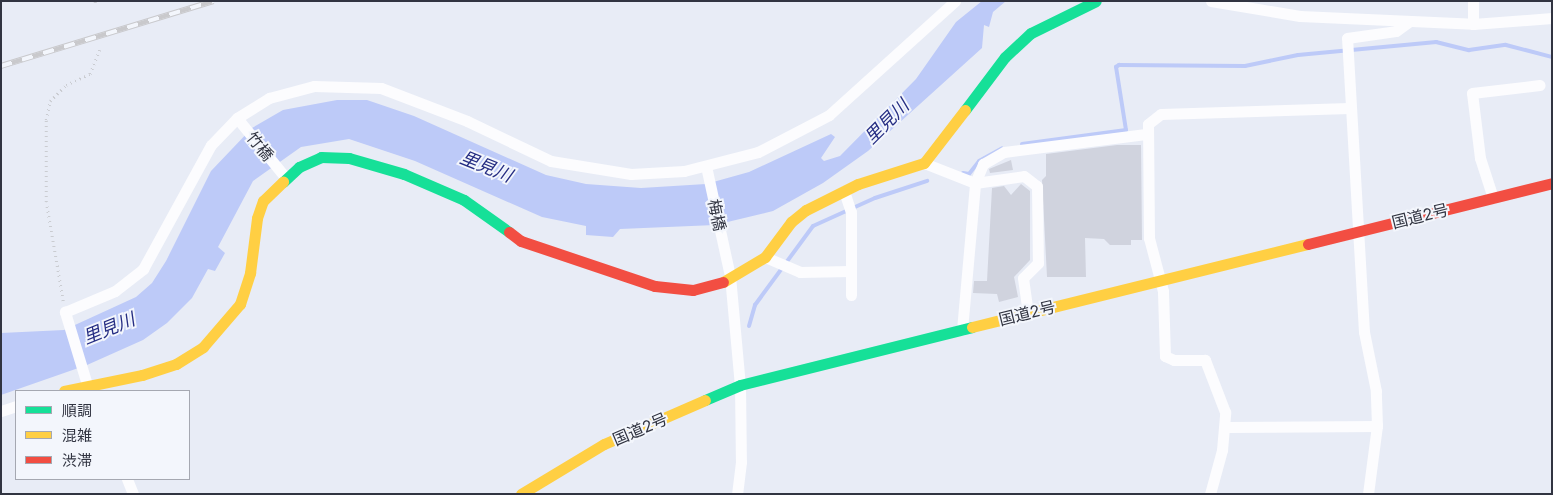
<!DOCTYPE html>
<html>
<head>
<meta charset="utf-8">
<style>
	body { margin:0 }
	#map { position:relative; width:1553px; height:495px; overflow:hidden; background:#e8ecf6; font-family:Inter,"Noto Sans JP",sans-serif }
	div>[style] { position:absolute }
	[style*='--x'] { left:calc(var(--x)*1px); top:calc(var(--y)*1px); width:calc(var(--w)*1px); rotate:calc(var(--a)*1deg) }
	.water>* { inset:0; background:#bdcaf8 }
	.stream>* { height:4px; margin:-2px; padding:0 2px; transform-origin:2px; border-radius:2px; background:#bdcaf8 }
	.building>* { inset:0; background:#d0d3de }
	.path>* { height:2.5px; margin-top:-1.25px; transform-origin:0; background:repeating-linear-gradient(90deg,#caccd1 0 1px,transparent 0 5px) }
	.street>* { height:11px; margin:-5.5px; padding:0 5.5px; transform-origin:5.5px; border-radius:5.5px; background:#fcfcfe }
	.fast>* { height:11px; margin:-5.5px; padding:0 5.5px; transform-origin:5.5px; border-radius:5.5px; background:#16e098 }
	.slow>* { height:11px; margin:-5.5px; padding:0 5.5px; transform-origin:5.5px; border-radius:5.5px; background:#ffcf43 }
	.jam>* { height:11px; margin:-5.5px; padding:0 5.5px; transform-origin:5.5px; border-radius:5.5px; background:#f24e42 }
	.rail>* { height:5.5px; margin-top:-2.75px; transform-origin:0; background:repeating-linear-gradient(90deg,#f3f6fc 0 11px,#c9c9cc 0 22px); box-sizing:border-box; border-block:1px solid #c9c9cc }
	span { translate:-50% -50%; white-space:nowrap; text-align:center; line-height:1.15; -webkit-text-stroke:4px #f3f6fc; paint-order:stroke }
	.street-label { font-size:16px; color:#313441 }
	.water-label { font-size:18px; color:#252d83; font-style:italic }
	.frame { position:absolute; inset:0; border:2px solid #313441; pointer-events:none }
	.legend { position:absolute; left:15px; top:390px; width:175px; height:90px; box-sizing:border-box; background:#f3f6fc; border:1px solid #a5a8b1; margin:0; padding:6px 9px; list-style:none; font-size:15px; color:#313441 }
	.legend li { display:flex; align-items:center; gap:10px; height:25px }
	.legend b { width:25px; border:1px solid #a5a8b1 }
</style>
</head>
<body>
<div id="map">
	<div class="water">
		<div style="clip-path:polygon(982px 1px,1006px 1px,993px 12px,989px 27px,984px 25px,982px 48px,868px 151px,823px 183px,773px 211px,715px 225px,620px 229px,613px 237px,586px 235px,586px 226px,542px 217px,415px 161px,349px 139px,301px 147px,253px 181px,218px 247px,225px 253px,215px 271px,208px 269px,192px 298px,167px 323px,143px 340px,87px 365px,1px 395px,1px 333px,64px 330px,136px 297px,152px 283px,166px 261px,211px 171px,252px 128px,283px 110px,337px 100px,367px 100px,414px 116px,546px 175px,586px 184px,641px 188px,706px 184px,749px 172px,831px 134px,835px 137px,821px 158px,824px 161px,840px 156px,916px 79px,956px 22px)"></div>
	</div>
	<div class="stream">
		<div style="--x:1022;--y:144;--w:105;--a:-7.7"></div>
		<div style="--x:1126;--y:130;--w:64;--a:-99"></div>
		<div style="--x:1116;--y:67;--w:4;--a:-34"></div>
		<div style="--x:1119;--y:65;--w:126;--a:0.5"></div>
		<div style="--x:1245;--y:66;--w:54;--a:-11.7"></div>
		<div style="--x:1298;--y:55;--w:139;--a:-5.4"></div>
		<div style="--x:1436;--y:42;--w:34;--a:14"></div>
		<div style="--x:1469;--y:50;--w:37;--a:-8"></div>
		<div style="--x:1506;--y:45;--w:48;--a:14.6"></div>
		<div style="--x:963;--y:173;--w:6;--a:9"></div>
		<div style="--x:969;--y:174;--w:16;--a:-52"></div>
		<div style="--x:979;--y:161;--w:26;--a:-29"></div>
		<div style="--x:749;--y:326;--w:22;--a:-74"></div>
		<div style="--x:755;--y:305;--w:98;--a:-53.7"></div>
		<div style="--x:813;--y:226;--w:68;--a:-24.3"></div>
		<div style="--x:875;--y:198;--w:55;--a:-18.1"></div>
	</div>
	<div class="building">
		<div style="clip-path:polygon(1117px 145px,1141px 145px,1142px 240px,1131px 240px,1131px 245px,1110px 245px,1104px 239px,1085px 238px,1086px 277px,1047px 277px,1042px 180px,1046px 176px,1046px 154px)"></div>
		<div style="clip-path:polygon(1011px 160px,1013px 170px,990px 173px,989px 169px)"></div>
		<div style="clip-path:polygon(1021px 184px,1030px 191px,1030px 260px,1014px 277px,1018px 297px,999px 302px,997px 294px,973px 293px,974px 281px,987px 281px,992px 188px,1004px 186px,1011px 195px)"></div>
	</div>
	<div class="path">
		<div style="--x:95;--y:3;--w:2;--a:-90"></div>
		<div style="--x:63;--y:301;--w:100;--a:-99.7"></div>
		<div style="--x:46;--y:202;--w:82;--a:-90"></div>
		<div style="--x:46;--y:120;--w:19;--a:-78"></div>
		<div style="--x:50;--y:101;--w:23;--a:-45"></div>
		<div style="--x:66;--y:85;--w:26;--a:-25"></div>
		<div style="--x:90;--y:74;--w:26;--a:-69"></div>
	</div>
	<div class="street">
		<div style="--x:1211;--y:1;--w:90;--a:9.6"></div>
		<div style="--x:1300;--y:16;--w:173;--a:2.6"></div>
		<div style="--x:1473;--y:24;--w:79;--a:-4.3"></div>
		<div style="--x:1473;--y:1;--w:23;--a:90"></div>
		<div style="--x:237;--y:118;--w:77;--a:50.8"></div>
		<div style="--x:924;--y:163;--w:55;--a:21.4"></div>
		<div style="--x:975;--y:183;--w:21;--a:-67"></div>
		<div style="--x:983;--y:164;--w:24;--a:-30"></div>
		<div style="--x:1004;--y:152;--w:143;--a:-7.2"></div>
		<div style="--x:706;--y:166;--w:113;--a:77.7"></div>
		<div style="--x:730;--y:276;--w:109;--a:84.8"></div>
		<div style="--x:740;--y:385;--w:77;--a:89.3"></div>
		<div style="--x:741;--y:462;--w:32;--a:97"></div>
		<div style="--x:844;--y:191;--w:22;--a:72"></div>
		<div style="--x:851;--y:212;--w:83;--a:90"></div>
		<div style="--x:1493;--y:198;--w:42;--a:-108"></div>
		<div style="--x:1480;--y:158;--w:65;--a:-97"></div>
		<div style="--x:1472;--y:93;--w:68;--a:-6.7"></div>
		<div style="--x:765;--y:257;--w:38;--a:23"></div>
		<div style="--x:800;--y:272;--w:50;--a:-1.1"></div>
		<div style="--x:962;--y:330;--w:148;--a:-84.9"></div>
		<div style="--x:975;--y:183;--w:49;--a:-8.1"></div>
		<div style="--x:1024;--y:176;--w:16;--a:38"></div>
		<div style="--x:1037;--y:186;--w:77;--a:89.3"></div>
		<div style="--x:1038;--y:263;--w:21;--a:135"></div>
		<div style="--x:1023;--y:278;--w:35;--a:82"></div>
		<div style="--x:89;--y:391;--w:83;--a:-106.9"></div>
		<div style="--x:65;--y:312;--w:54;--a:-22.8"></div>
		<div style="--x:115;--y:291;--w:36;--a:-38"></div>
		<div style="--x:143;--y:269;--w:141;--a:-61.3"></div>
		<div style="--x:211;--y:145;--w:37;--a:-46"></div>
		<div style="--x:237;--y:118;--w:38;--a:-32"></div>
		<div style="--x:269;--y:98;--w:47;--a:-14.9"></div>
		<div style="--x:314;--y:86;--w:67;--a:1.7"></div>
		<div style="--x:381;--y:88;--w:92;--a:21"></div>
		<div style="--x:467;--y:121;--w:93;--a:25.5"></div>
		<div style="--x:551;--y:161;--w:81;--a:9.2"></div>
		<div style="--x:631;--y:174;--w:53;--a:-3.2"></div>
		<div style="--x:684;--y:171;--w:76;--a:-14.4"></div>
		<div style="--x:758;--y:152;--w:80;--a:-27.5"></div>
		<div style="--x:829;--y:115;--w:170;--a:-42.1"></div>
		<div style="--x:1;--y:411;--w:16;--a:-18"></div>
		<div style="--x:1226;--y:427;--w:151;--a:-0.4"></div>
		<div style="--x:127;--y:479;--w:16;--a:68"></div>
		<div style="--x:1210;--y:494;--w:46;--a:-74.7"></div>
		<div style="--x:1222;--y:450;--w:38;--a:-85"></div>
		<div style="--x:1225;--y:412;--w:56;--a:-111"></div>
		<div style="--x:1205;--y:360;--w:31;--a:180"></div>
		<div style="--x:1174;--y:360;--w:10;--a:-156"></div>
		<div style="--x:1165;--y:356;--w:65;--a:-91.8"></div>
		<div style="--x:1163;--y:291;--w:55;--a:-104.8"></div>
		<div style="--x:1149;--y:238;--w:114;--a:-90.5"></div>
		<div style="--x:1148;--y:124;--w:16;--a:-38"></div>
		<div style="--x:1161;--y:114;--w:188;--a:-1.8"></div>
		<div style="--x:1368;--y:494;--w:69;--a:-82.5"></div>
		<div style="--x:1377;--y:426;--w:35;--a:-92"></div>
		<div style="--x:1376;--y:391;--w:60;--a:-101.5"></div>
		<div style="--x:1364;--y:332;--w:294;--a:-93.3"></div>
		<div style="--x:1347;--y:38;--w:49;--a:-8.1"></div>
		<div style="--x:1396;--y:31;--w:17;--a:-36"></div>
	</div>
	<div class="fast">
		<div style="--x:965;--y:110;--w:66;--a:-53"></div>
		<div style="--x:1005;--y:57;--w:35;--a:-43"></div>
		<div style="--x:1031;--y:33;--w:72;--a:-26.2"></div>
		<div style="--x:283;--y:182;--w:22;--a:-43"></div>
		<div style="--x:299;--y:167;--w:24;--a:-24"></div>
		<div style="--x:321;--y:157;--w:28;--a:2"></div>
		<div style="--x:349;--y:158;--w:57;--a:16.2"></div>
		<div style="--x:404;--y:174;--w:65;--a:23.4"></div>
		<div style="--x:464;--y:200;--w:55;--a:35.4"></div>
		<div style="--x:705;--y:400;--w:38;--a:-23"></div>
		<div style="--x:740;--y:385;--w:239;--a:-14"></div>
	</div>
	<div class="slow">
		<div style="--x:723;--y:282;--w:49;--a:-30.8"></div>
		<div style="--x:765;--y:257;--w:44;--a:-53.4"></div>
		<div style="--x:791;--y:222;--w:19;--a:-39"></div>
		<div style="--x:806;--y:210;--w:58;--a:-26.6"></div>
		<div style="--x:858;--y:184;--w:69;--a:-17.7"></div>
		<div style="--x:924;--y:163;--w:67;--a:-52.3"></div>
		<div style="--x:972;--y:327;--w:346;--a:-13.9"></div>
		<div style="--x:64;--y:391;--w:80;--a:-11.6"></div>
		<div style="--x:142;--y:375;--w:36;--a:-18"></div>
		<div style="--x:176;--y:364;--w:32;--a:-32"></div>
		<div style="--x:203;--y:347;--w:57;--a:-49.3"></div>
		<div style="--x:240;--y:304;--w:33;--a:-72"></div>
		<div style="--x:250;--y:273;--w:55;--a:-82.7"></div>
		<div style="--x:257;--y:218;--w:18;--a:-71"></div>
		<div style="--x:263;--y:201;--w:28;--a:-44"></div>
		<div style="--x:521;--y:494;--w:97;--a:-31.1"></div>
		<div style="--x:604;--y:444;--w:110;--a:-23.5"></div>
	</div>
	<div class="jam">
		<div style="--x:509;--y:232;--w:15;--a:37"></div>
		<div style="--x:521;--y:241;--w:141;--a:18.6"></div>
		<div style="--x:655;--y:286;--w:38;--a:6"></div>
		<div style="--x:693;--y:290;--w:31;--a:-15"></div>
		<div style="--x:1308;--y:244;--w:252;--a:-14"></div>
	</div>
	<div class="rail">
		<div style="--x:1;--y:66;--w:222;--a:-17"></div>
	</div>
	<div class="street-label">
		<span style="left:260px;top:146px;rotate:51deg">竹橋</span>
		<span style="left:717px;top:215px;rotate:78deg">梅橋</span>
		<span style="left:1420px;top:216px;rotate:-14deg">国道2号</span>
		<span style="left:1027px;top:313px;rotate:-14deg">国道2号</span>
		<span style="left:640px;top:429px;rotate:-23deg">国道2号</span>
	</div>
	<div class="water-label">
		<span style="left:887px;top:122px;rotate:-45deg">里見川</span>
		<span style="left:486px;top:167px;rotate:22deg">里見川</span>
		<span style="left:109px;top:329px;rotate:-22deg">里見川</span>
	</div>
	<div class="frame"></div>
	<ul class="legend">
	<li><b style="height:6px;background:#16e098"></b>順調</li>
	<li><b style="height:6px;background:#ffcf43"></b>混雑</li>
	<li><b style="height:6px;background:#f24e42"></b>渋滞</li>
	</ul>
</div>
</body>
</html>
